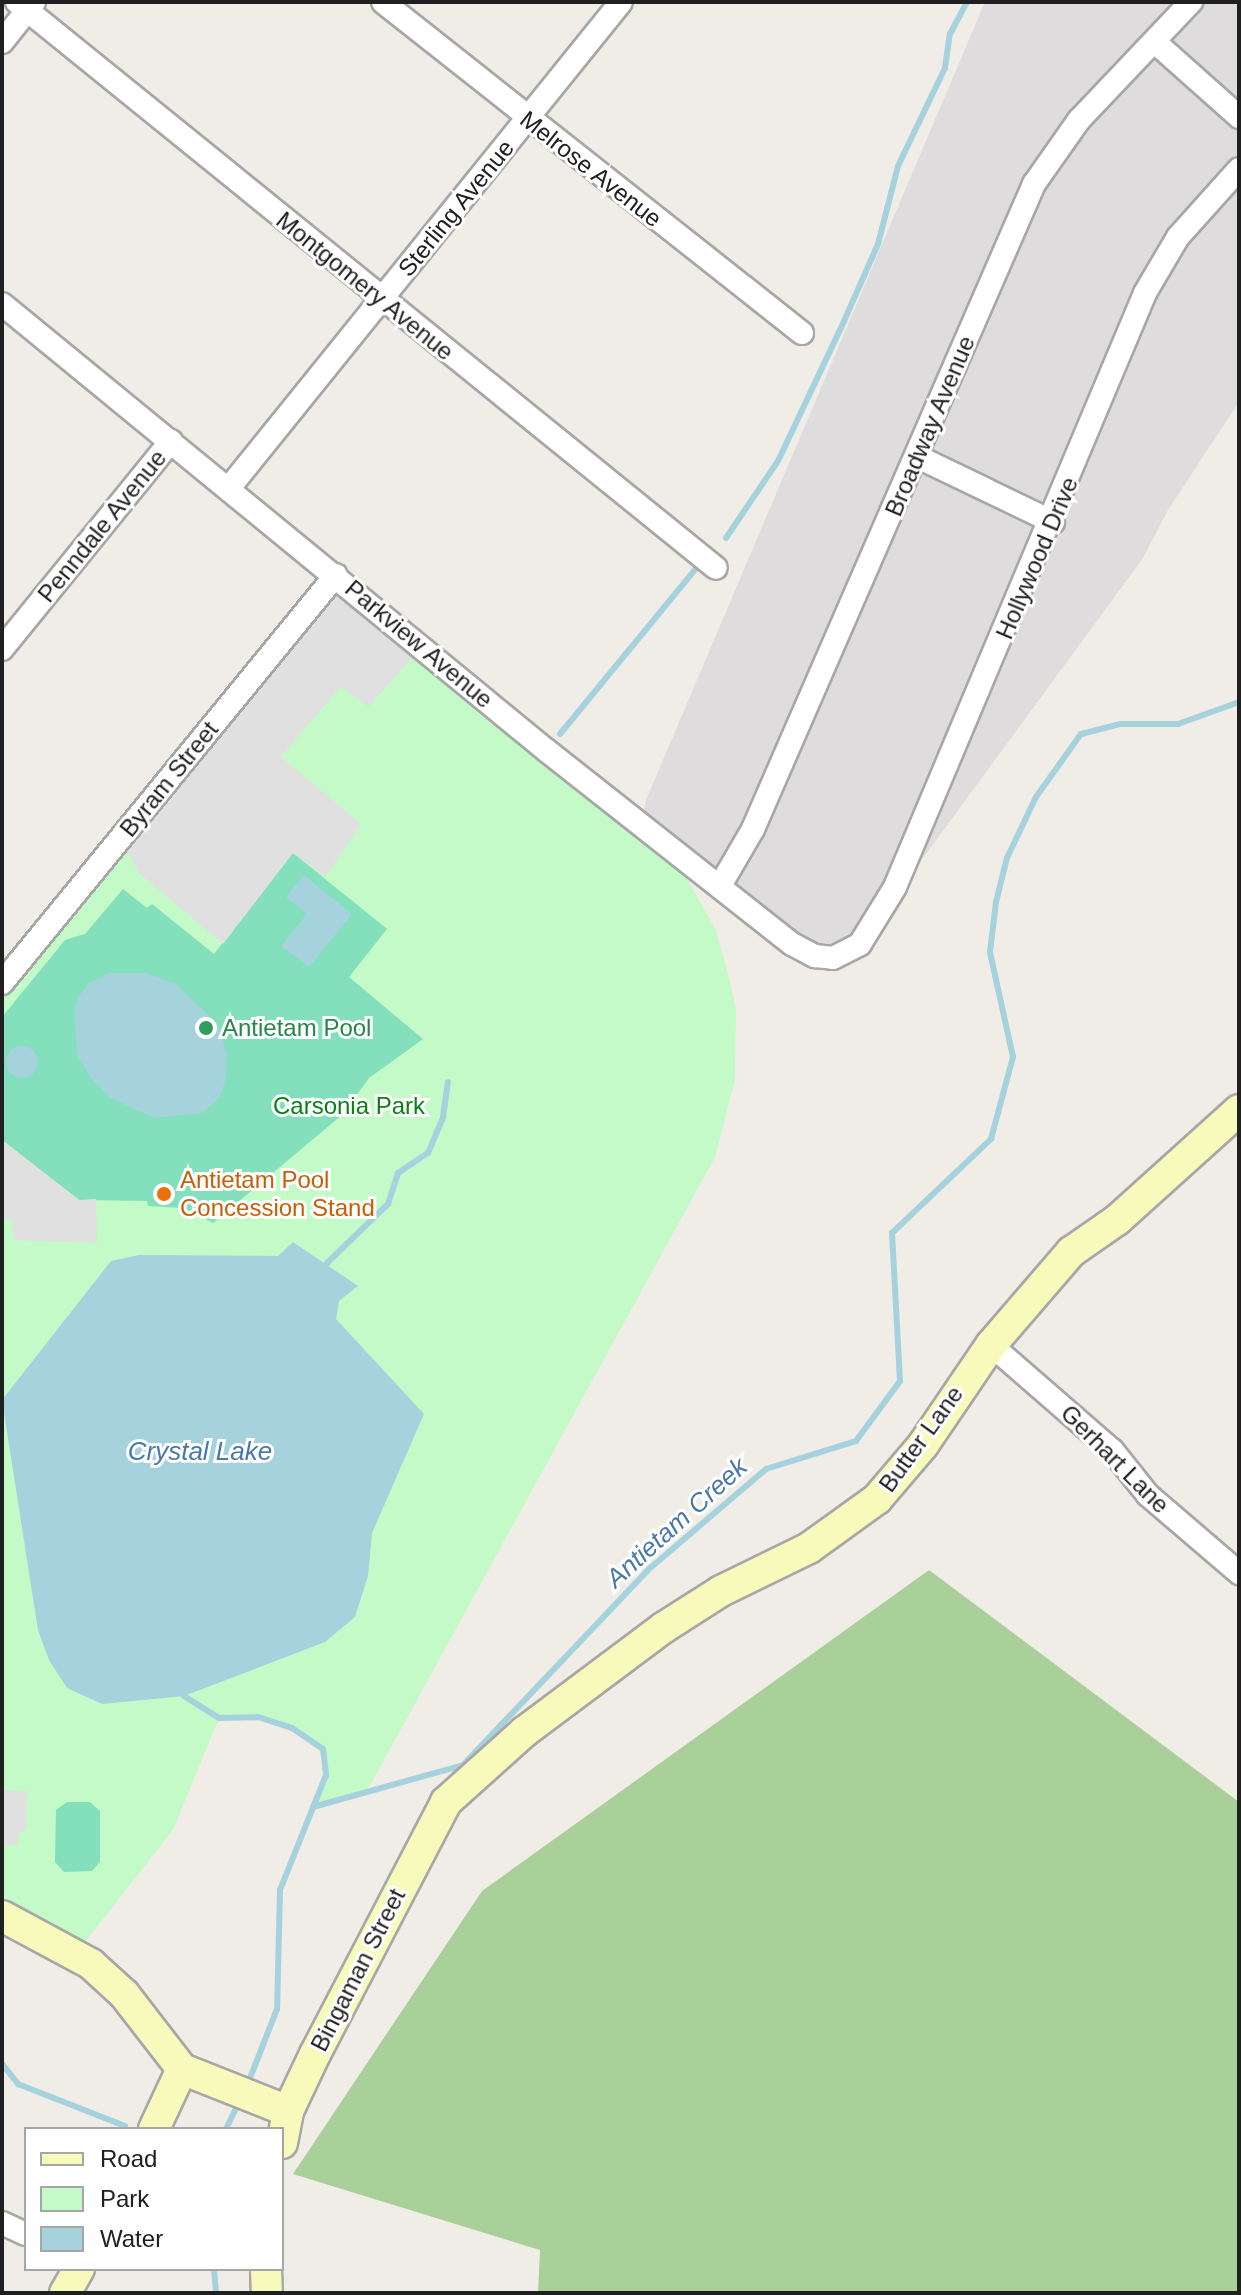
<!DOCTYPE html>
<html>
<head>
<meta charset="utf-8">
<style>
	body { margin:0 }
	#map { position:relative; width:1241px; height:2295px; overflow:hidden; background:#f0ede6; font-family:Helvetica,sans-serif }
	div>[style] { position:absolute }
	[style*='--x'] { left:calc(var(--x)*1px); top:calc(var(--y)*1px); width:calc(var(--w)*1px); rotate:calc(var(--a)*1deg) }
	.residential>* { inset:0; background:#dedcdc }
	.forest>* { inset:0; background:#aad09a }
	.park>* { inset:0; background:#c3fac7 }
	.pitch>* { inset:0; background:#84dfbc }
	.parking>* { inset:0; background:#e0e0e0 }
	.water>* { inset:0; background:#a6d2de }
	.round { border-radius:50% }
	.stream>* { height:6px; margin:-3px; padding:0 3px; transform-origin:3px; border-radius:3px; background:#a6d2de }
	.roads { filter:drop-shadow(2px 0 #a7a7a7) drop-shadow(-2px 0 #a7a7a7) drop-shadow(0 2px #a7a7a7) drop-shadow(0 -2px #a7a7a7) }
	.street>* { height:22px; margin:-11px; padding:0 11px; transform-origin:11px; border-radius:11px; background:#fff }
	.secondary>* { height:30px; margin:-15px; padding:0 15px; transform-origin:15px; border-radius:15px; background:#f7faba }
	.dots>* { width:22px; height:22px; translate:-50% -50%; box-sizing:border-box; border:4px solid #fff; border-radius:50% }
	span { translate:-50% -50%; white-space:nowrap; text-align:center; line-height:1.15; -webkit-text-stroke:6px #fff; paint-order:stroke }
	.street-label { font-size:24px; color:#202020 }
	.leisure-label { font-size:24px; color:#27864d }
	.left { translate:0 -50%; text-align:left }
	.park-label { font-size:24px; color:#0b8014 }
	.food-label { font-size:24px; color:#c56008 }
	.water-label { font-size:26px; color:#4879a8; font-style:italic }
	.frame { position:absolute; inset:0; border:4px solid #202020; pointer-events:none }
	.legend { position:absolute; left:24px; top:2127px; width:260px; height:144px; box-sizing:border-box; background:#fff; border:2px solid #a6a6a6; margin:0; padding:10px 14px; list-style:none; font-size:24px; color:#202020 }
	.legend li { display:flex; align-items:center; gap:16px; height:40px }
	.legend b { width:40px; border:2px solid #a6a6a6 }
</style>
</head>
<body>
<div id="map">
	<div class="residential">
		<div style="clip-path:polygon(985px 2px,1239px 2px,1239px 402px,1168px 510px,1143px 558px,860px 944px,815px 956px,642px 822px,646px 800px)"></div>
	</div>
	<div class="forest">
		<div style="clip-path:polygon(929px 1570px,1239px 1802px,1239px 2293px,538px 2293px,540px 2250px,293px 2174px,482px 1891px)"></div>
	</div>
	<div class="park">
		<div style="clip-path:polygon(336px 575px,681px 868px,715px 928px,726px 966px,736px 1009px,735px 1080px,715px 1157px,367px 1791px,313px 1807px,326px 1775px,322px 1749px,292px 1729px,258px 1717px,219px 1718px,173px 1830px,77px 1952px,2px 1916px,2px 983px)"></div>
	</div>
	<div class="pitch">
		<div style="clip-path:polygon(293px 853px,387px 929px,349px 977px,423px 1039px,369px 1078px,342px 1115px,213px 1223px,183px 1208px,148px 1206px,147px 1201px,79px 1200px,2px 1140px,2px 1017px,65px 940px,85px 934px,123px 889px,147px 908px,152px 904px,214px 954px)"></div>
		<div style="clip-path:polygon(67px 1802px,90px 1802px,100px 1811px,100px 1862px,92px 1871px,64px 1872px,55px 1862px,56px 1810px)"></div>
	</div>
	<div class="parking">
		<div style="clip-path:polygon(334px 586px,418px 651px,368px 707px,341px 686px,281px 757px,361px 824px,325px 877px,293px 853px,223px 944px,139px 873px,129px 854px,121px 851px)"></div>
		<div style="clip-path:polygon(2px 1140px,79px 1200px,96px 1199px,97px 1243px,14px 1240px,12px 1220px,2px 1219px)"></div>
		<div style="clip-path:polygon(2px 1790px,27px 1791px,26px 1829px,19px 1833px,18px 1845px,2px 1845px)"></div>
	</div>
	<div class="water">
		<div style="clip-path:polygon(304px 875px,352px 914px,309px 967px,281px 946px,307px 914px,286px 897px)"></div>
		<div style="clip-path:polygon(109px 973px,146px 973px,176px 984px,217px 1024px,227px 1054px,226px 1078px,220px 1097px,202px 1113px,154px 1118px,111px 1098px,91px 1078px,77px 1055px,74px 1006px,88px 984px)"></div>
		<div class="round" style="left:6px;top:1046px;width:32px;height:32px"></div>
		<div style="clip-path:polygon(293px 1242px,358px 1286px,339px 1301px,336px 1319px,424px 1414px,372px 1533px,368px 1576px,355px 1617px,325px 1642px,184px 1696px,102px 1704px,67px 1688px,49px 1660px,38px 1630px,2px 1400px,111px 1261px,139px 1255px,278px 1256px)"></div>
	</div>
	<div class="stream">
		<div style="--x:726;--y:538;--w:93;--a:-56"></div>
		<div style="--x:778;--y:461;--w:147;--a:-64.7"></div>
		<div style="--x:841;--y:328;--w:92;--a:-66.2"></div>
		<div style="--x:878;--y:244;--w:81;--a:-75.6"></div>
		<div style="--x:898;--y:166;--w:109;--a:-64.4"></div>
		<div style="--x:945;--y:68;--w:34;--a:-82"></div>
		<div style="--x:950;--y:34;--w:36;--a:-62"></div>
		<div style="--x:560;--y:734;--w:217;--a:-50.6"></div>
		<div style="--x:327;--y:1263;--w:85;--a:-44"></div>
		<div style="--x:388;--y:1204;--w:33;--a:-72"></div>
		<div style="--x:398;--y:1173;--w:36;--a:-34"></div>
		<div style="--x:428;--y:1153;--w:39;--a:-67"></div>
		<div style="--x:443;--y:1117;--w:35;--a:-82"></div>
		<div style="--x:184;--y:1696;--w:41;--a:32.2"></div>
		<div style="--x:219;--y:1718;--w:39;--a:-1"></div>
		<div style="--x:258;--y:1717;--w:36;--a:18"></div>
		<div style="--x:292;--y:1728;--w:37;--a:34"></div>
		<div style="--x:323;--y:1749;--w:26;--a:83"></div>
		<div style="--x:326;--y:1775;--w:124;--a:111.8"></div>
		<div style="--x:280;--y:1890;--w:119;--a:91.4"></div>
		<div style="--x:277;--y:2009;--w:83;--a:111.3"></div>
		<div style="--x:313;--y:1807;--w:156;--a:-15.6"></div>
		<div style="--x:463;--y:1765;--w:270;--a:-46.5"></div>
		<div style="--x:649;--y:1569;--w:154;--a:-40.5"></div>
		<div style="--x:766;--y:1469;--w:94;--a:-17.3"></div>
		<div style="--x:856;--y:1441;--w:74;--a:-53.7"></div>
		<div style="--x:900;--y:1381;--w:148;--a:-93.1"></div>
		<div style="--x:892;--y:1233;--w:137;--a:-43.5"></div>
		<div style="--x:991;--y:1139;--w:85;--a:-75"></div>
		<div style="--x:1013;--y:1057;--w:107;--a:-102.4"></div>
		<div style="--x:990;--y:952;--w:50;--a:-83.2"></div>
		<div style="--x:996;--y:902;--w:45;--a:-76"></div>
		<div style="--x:1007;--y:858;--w:68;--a:-64.6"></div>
		<div style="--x:1036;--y:797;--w:77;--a:-54.5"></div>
		<div style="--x:1081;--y:734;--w:40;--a:-14.4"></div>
		<div style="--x:1120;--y:724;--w:58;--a:0"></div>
		<div style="--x:1178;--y:724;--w:65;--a:-19.8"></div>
		<div style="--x:2;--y:2064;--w:26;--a:51"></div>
		<div style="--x:18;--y:2084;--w:115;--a:21.4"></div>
		<div style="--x:226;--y:2129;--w:32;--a:-64"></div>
		<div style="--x:214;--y:2269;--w:24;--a:85"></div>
	</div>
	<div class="roads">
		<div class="street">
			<div style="--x:17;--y:2;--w:899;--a:39"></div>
			<div style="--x:383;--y:2;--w:534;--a:38.31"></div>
			<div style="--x:2;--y:42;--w:51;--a:-51.3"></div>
			<div style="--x:1156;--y:43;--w:111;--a:41.7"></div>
			<div style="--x:2;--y:304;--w:703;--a:39.35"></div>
			<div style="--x:546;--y:750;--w:313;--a:38.3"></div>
			<div style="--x:792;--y:944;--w:26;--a:28"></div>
			<div style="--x:815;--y:956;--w:18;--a:6"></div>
			<div style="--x:833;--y:958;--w:30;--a:-27"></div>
			<div style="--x:860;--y:944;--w:67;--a:-58.4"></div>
			<div style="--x:895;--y:887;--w:644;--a:-67.17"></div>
			<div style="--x:1145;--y:293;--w:65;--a:-59.5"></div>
			<div style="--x:1178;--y:237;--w:91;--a:-48.1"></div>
			<div style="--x:918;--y:457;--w:150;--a:25.7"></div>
			<div style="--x:229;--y:488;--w:624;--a:-51.11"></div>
			<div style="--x:2;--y:649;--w:268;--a:-50.9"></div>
			<div style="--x:721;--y:884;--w:64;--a:-59.8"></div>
			<div style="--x:753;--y:829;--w:704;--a:-66.46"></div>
			<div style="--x:1034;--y:184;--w:78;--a:-54.9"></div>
			<div style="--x:1079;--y:120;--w:163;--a:-46.5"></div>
			<div style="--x:2;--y:983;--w:527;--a:-50.7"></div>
			<div style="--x:991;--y:1345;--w:160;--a:41"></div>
			<div style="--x:1112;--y:1450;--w:58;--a:51.3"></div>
			<div style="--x:1148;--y:1495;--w:120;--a:40.6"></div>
			<div style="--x:2;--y:2223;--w:26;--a:25"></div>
		</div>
		<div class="secondary">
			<div style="--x:2;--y:1916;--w:101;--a:28.3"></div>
			<div style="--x:91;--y:1964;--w:45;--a:42.3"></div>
			<div style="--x:124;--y:1994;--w:95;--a:52.3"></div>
			<div style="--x:182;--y:2069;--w:114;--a:21.6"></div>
			<div style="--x:154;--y:2129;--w:66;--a:-65"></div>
			<div style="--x:282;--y:2143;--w:33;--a:-79"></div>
			<div style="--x:288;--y:2111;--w:63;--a:-64.7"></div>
			<div style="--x:315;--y:2054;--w:284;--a:-62.5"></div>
			<div style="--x:446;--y:1802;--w:105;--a:-41.9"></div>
			<div style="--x:524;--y:1732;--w:174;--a:-36.8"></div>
			<div style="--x:663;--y:1628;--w:69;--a:-32.5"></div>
			<div style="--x:721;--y:1591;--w:98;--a:-26"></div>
			<div style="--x:809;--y:1548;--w:84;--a:-35.8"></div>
			<div style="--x:877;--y:1499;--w:71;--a:-49.6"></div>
			<div style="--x:923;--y:1445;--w:121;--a:-55.8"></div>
			<div style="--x:991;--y:1345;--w:123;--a:-49.3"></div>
			<div style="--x:1071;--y:1252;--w:56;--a:-34.8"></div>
			<div style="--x:1117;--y:1220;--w:164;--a:-42"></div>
			<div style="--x:266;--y:2269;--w:24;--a:88"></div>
			<div style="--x:65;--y:2293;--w:28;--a:-60"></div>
		</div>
	</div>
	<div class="dots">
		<div style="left:206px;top:1028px;background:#2e9e5b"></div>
		<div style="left:164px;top:1194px;background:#e8710a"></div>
	</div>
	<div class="street-label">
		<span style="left:591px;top:169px;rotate:38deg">Melrose Avenue</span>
		<span style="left:456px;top:208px;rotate:-51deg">Sterling Avenue</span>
		<span style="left:365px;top:286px;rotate:39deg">Montgomery Avenue</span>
		<span style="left:930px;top:426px;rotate:-67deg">Broadway Avenue</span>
		<span style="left:102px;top:526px;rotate:-51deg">Penndale Avenue</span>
		<span style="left:1037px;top:558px;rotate:-67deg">Hollywood Drive</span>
		<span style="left:419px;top:644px;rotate:40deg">Parkview Avenue</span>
		<span style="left:169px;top:779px;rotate:-51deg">Byram Street</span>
		<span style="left:921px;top:1439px;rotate:-54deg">Butter Lane</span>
		<span style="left:1115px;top:1459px;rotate:45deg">Gerhart Lane</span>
		<span style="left:358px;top:1970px;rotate:-63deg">Bingaman Street</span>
	</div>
	<div class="leisure-label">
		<span class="left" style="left:222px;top:1028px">Antietam Pool</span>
	</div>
	<div class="park-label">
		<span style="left:349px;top:1106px">Carsonia Park</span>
	</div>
	<div class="food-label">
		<span class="left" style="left:180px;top:1194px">Antietam Pool<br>Concession Stand</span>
	</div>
	<div class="water-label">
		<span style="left:200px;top:1452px">Crystal Lake</span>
		<span style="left:677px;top:1523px;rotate:-42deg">Antietam Creek</span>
	</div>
	<div class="frame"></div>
	<ul class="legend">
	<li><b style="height:10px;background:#f7faba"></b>Road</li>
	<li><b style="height:22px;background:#c3fac7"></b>Park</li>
	<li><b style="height:22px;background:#a6d2de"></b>Water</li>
	</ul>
</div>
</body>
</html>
